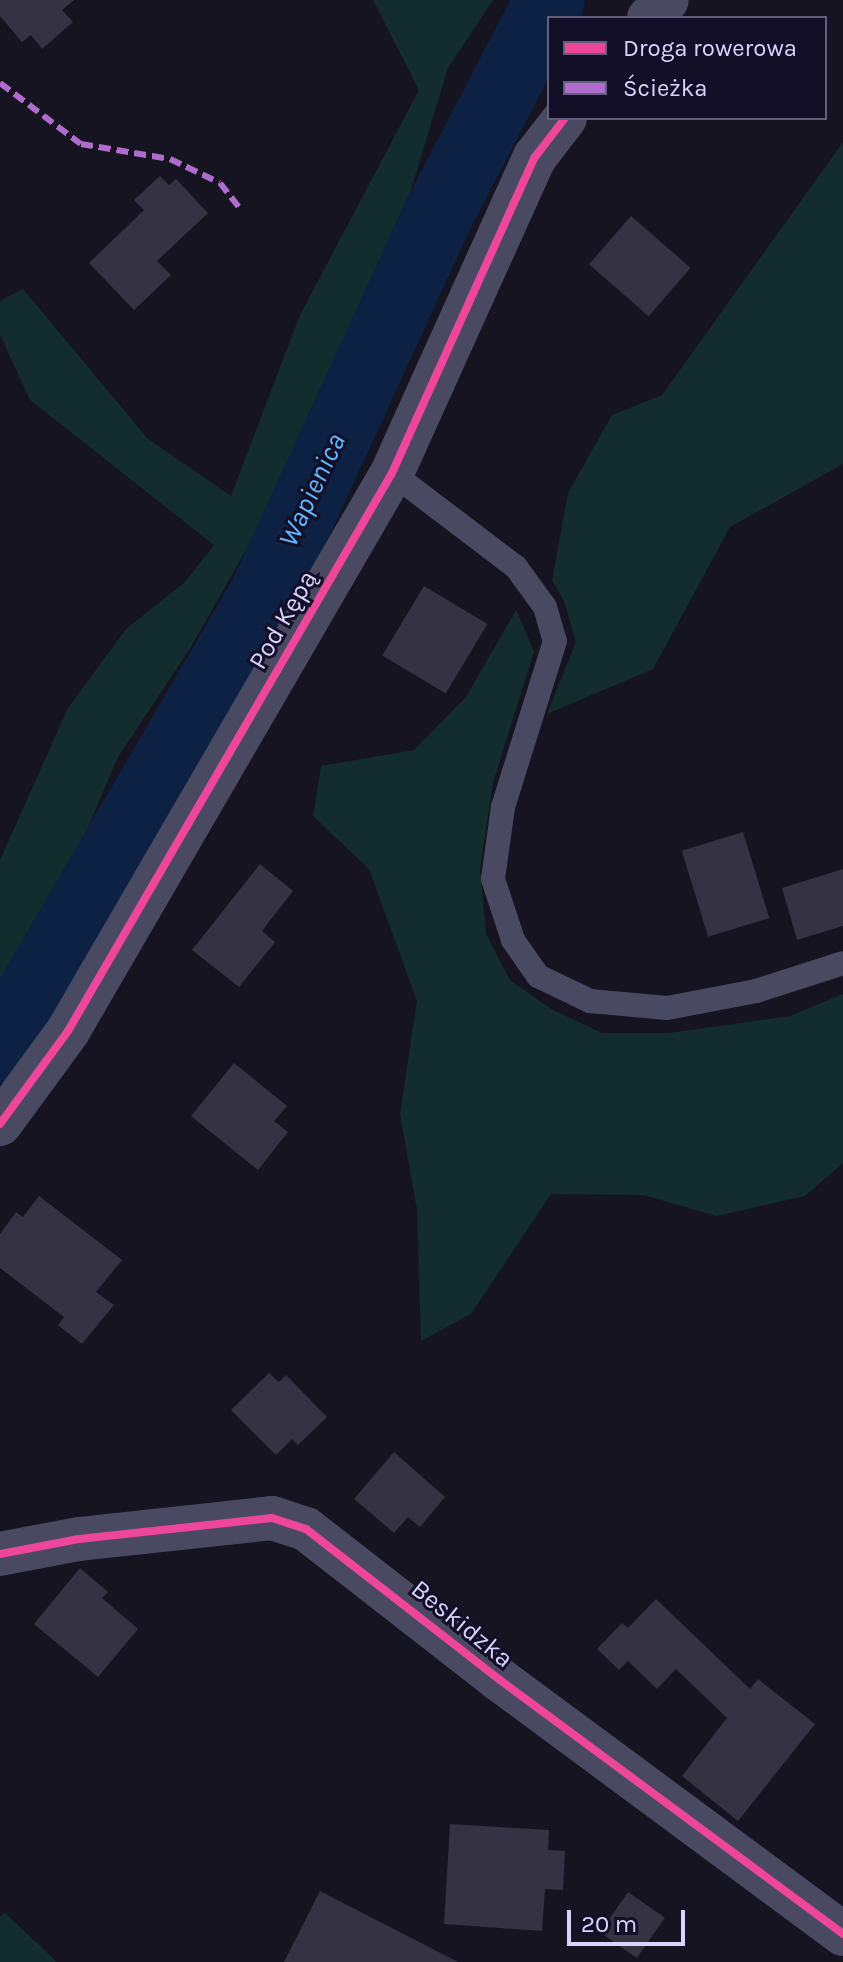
<!DOCTYPE html>
<html>
<head>
<meta charset="utf-8">
<style>
	body { margin:0 }
	#map { position:relative; width:843px; height:1962px; overflow:hidden; background:#161421; font-family:Karla,sans-serif }
	div>[style] { position:absolute }
	[style*='--x'] { left:calc(var(--x)*1px); top:calc(var(--y)*1px); width:calc(var(--w)*1px); rotate:calc(var(--a)*1deg) }
	.green>* { inset:0; background:#132c2d }
	.river>* { height:70px; margin:-35px; padding:0 35px; transform-origin:35px; border-radius:35px; background:#0d2144 }
	.building>* { inset:0; background:#343243; transform-origin:0 0 }
	.lane>* { height:24px; margin:-12px; padding:0 12px; transform-origin:12px; border-radius:12px; background:#4a4962 }
	.street>* { height:44px; margin:-22px; padding:0 22px; transform-origin:22px; border-radius:22px; background:#4a4962 }
	.quiet>* { height:6px; margin-top:-3px; transform-origin:0; background:repeating-linear-gradient(90deg,#b06ccc 0 12px,transparent 0 18px) }
	.cycleway>* { height:8px; margin:-4px; padding:0 4px; transform-origin:4px; border-radius:4px; background:#ed469a }
	span { translate:-50% -50%; white-space:nowrap; text-align:center; line-height:1.15; -webkit-text-stroke:6px #130f26; paint-order:stroke }
	.street-label { font-size:26px; color:#d9d4ff }
	.water-label { font-size:28px; color:#62b6ff; font-style:italic }
	.legend { position:absolute; left:547px; top:16px; width:280px; height:104px; box-sizing:border-box; background:#130f26; border:2px solid #625e7d; margin:0; padding:10px 14px; list-style:none; font-size:24px; color:#d9d4ff }
	.legend li { display:flex; align-items:center; gap:16px; height:40px }
	.legend b { width:40px; border:2px solid #625e7d }
	.scale { position:absolute; left:567px; top:1910px; width:118px; height:36px; box-sizing:border-box; border:4px solid #d9d4ff; border-top:0; padding-left:10px; font-size:24px; line-height:28px; white-space:nowrap; color:#d9d4ff; -webkit-text-stroke:6px #130f26; paint-order:stroke }
</style>
</head>
<body>
<div id="map">
	<div class="green">
		<div style="clip-path:polygon(373px 0,493px 0,448px 68px,404px 213px,272px 504px,191px 647px,118px 757px,51px 914px,0 987px,0 860px,68px 708px,126px 629px,185px 582px,214px 545px,30px 400px,0 335px,0 301px,23px 289px,148px 439px,231px 496px,300px 315px,419px 90px)"></div>
		<div style="clip-path:polygon(843px 142px,843px 464px,730px 527px,653px 669px,547px 714px,576px 642px,564px 601px,552px 580px,568px 493px,612px 415px,662px 395px)"></div>
		<div style="clip-path:polygon(516px 610px,534px 651px,493px 783px,480px 869px,486px 934px,510px 980px,551px 1009px,602px 1033px,669px 1033px,790px 1016px,843px 994px,843px 1163px,805px 1196px,717px 1216px,643px 1195px,551px 1194px,471px 1314px,421px 1341px,417px 1210px,400px 1114px,417px 1001px,369px 869px,313px 816px,321px 766px,414px 750px,466px 697px)"></div>
		<div style="clip-path:polygon(5px 1913px,54px 1959px,56px 1962px,0 1962px,0 1917px)"></div>
	</div>
	<div class="river">
		<div style="--x:0;--y:1048;--w:524;--a:-59.77"></div>
		<div style="--x:264;--y:595;--w:420;--a:-65.4"></div>
		<div style="--x:439;--y:213;--w:240;--a:-62.5"></div>
	</div>
	<div class="building">
		<div style="clip-path:polygon(0 0,74px 0,62px 10px,73px 22px,42px 49px,31px 35px,22px 42px,0 16px)"></div>
		<div style="clip-path:polygon(160px 176px,169px 185px,176px 179px,208px 213px,157px 261px,171px 275px,134px 310px,89px 263px,144px 210px,134px 200px)"></div>
		<div style="left:631px;top:216px;width:79px;height:64px;rotate:41deg"></div>
		<div style="left:424px;top:586px;width:74px;height:81px;rotate:31deg"></div>
		<div style="left:743px;top:832px;width:90px;height:64px;rotate:73deg"></div>
		<div style="clip-path:polygon(260px 864px,293px 891px,262px 931px,275px 942px,239px 987px,192px 950px)"></div>
		<div style="clip-path:polygon(843px 869px,843px 926px,797px 940px,782px 888px)"></div>
		<div style="clip-path:polygon(234px 1063px,287px 1106px,274px 1121px,288px 1132px,258px 1170px,191px 1116px)"></div>
		<div style="clip-path:polygon(39px 1196px,122px 1260px,96px 1292px,114px 1305px,82px 1344px,58px 1325px,64px 1317px,0 1268px,0 1234px,16px 1212px,23px 1217px)"></div>
		<div style="clip-path:polygon(269px 1373px,279px 1382px,286px 1375px,327px 1417px,298px 1445px,292px 1439px,276px 1455px,231px 1410px)"></div>
		<div style="clip-path:polygon(394px 1452px,445px 1497px,420px 1527px,408px 1517px,394px 1533px,354px 1499px)"></div>
		<div style="clip-path:polygon(80px 1568px,108px 1592px,102px 1598px,138px 1629px,98px 1677px,34px 1624px)"></div>
		<div style="clip-path:polygon(656px 1599px,750px 1689px,758px 1679px,815px 1724px,738px 1821px,682px 1776px,727px 1718px,676px 1669px,657px 1689px,628px 1661px,619px 1670px,597px 1649px,622px 1623px,628px 1628px)"></div>
		<div style="clip-path:polygon(450px 1824px,549px 1830px,548px 1850px,565px 1851px,563px 1890px,545px 1889px,542px 1931px,444px 1924px)"></div>
		<div style="clip-path:polygon(320px 1891px,458px 1962px,284px 1962px)"></div>
		<div style="left:628px;top:1892px;width:45px;height:49px;rotate:35deg"></div>
	</div>
	<div class="lane">
		<div style="--x:392;--y:473;--w:156;--a:37.2"></div>
		<div style="--x:516;--y:567;--w:49;--a:54.1"></div>
		<div style="--x:545;--y:607;--w:35;--a:74"></div>
		<div style="--x:555;--y:641;--w:174;--a:107.4"></div>
		<div style="--x:503;--y:807;--w:73;--a:97.9"></div>
		<div style="--x:493;--y:879;--w:64;--a:71.8"></div>
		<div style="--x:513;--y:940;--w:44;--a:55.2"></div>
		<div style="--x:538;--y:976;--w:58;--a:25.7"></div>
		<div style="--x:590;--y:1001;--w:77;--a:5.2"></div>
		<div style="--x:667;--y:1008;--w:91;--a:-10.8"></div>
		<div style="--x:756;--y:991;--w:91;--a:-17.8"></div>
	</div>
	<div class="street">
		<div style="--x:649;--y:18;--w:25;--a:-45"></div>
		<div style="--x:0;--y:1124;--w:115;--a:-53.8"></div>
		<div style="--x:68;--y:1031;--w:645;--a:-59.86"></div>
		<div style="--x:392;--y:473;--w:347;--a:-65.7"></div>
		<div style="--x:535;--y:157;--w:49;--a:-52.4"></div>
		<div style="--x:0;--y:1554;--w:80;--a:-10.8"></div>
		<div style="--x:79;--y:1539;--w:194;--a:-6.2"></div>
		<div style="--x:272;--y:1518;--w:36;--a:18"></div>
		<div style="--x:306;--y:1529;--w:246;--a:37.9"></div>
		<div style="--x:500;--y:1680;--w:427;--a:36.5"></div>
	</div>
	<div class="quiet">
		<div style="--x:0;--y:83;--w:101;--a:37"></div>
		<div style="--x:81;--y:144;--w:90;--a:9.6"></div>
		<div style="--x:170;--y:159;--w:55;--a:25.6"></div>
		<div style="--x:220;--y:183;--w:31;--a:52"></div>
	</div>
	<div class="cycleway">
		<div style="--x:0;--y:1124;--w:115;--a:-53.8"></div>
		<div style="--x:68;--y:1031;--w:645;--a:-59.86"></div>
		<div style="--x:392;--y:473;--w:347;--a:-65.7"></div>
		<div style="--x:535;--y:157;--w:49;--a:-52.4"></div>
		<div style="--x:0;--y:1554;--w:80;--a:-10.8"></div>
		<div style="--x:79;--y:1539;--w:194;--a:-6.2"></div>
		<div style="--x:272;--y:1518;--w:36;--a:18"></div>
		<div style="--x:306;--y:1529;--w:246;--a:37.9"></div>
		<div style="--x:500;--y:1680;--w:427;--a:36.5"></div>
	</div>
	<div class="street-label">
		<span style="left:283px;top:620px;rotate:-60deg">Pod Kępą</span>
		<span style="left:462px;top:1624px;rotate:39deg">Beskidzka</span>
	</div>
	<div class="water-label">
		<span style="left:312px;top:490px;rotate:-65deg">Wapienica</span>
	</div>
	<ul class="legend">
	<li><b style="height:10px;background:#ed469a"></b>Droga rowerowa</li>
	<li><b style="height:10px;background:#b06ccc"></b>Ścieżka</li>
	</ul>
	<div class="scale">20 m</div>
</div>
</body>
</html>
